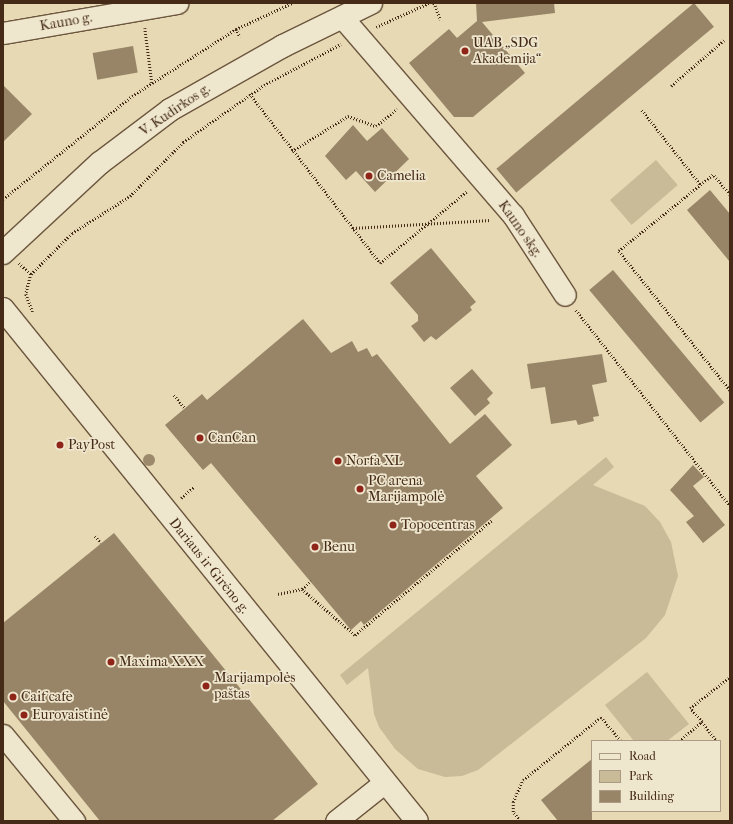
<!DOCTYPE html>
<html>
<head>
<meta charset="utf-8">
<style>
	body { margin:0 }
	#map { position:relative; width:733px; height:824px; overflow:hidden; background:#e6d9b3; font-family:"IM FELL French Canon",serif }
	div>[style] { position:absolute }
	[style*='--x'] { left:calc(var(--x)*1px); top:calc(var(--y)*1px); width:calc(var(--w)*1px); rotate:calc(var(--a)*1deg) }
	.green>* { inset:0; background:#cabb98; transform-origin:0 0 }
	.building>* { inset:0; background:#988568; transform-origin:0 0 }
	.path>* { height:2.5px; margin-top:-1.25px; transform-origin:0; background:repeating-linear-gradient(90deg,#442a17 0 1px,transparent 0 3px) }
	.roads { filter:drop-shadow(1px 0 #6c563e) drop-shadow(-1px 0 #6c563e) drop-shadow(0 1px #6c563e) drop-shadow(0 -1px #6c563e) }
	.minor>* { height:21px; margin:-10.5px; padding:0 10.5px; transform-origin:10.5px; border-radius:10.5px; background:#efe6ce }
	.tertiary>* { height:22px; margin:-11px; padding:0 11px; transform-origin:11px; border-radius:11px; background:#efe6ce }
	.secondary>* { height:22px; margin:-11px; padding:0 11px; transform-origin:11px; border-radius:11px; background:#efe6ce }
	.trees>* { width:12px; height:12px; margin:-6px; border-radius:50%; background:#9c896c }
	.dots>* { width:11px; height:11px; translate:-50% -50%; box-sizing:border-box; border:2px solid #efe6ce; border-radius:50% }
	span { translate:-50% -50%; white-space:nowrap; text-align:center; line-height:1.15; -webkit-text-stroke:3.5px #efe6ce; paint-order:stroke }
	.street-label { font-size:14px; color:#442a17 }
	.poi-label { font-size:14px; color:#442a17 }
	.left { translate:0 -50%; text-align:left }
	.frame { position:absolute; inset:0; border:4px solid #442a17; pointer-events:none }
	.legend { position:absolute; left:591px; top:740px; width:130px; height:72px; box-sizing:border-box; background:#efe6ce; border:1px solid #ab9b85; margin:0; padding:5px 7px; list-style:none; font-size:12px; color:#442a17 }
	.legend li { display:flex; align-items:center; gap:8px; height:20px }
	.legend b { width:20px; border:1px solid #ab9b85 }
</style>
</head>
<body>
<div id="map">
	<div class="green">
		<div style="left:656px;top:160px;width:33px;height:61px;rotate:49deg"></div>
		<div style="clip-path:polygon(606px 457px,614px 467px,593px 485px,645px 506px,660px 522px,671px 542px,678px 576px,665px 615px,646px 638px,478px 770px,462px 776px,445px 777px,418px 769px,395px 749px,379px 727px,374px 714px,368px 668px,347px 685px,340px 675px)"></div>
		<div style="clip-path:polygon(647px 672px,689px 724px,667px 741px,634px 741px,605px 705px)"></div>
	</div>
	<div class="building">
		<div style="clip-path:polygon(476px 3px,554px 3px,555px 13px,482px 22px,525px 73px,473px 117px,454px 117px,409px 63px,449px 29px,457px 38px,477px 21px)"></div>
		<div style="left:694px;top:3px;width:31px;height:258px;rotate:50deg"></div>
		<div style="left:133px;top:46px;width:27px;height:41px;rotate:80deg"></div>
		<div style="clip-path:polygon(3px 85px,32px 114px,3px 142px)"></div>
		<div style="clip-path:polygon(353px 125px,367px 141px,382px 128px,409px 159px,375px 192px,356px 171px,346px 180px,325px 156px)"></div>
		<div style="clip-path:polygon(710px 190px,730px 214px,730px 262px,687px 210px)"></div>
		<div style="clip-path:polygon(431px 248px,476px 302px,470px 307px,472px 310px,436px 340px,431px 336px,424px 342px,411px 326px,418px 321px,418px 315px,390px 283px)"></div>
		<div style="left:613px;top:270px;width:173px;height:31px;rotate:50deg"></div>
		<div style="clip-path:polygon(303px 319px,331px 353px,352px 341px,358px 352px,367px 348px,372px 357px,377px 354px,450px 444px,485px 414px,512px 445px,476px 476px,503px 508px,364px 625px,361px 621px,351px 630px,211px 463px,203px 470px,165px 425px,202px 394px,207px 400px)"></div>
		<div style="clip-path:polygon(602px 354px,607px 382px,592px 385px,599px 416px,593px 417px,594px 421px,578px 425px,576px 420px,551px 424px,545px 387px,531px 389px,527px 364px)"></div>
		<div style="clip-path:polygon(472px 369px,493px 393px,487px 399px,490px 403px,475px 416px,450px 388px)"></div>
		<div style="clip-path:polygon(693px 465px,704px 477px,693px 486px,725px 525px,703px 543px,686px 522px,694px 516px,670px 490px)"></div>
		<div style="clip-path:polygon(114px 533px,318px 784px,272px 821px,100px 821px,3px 701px,3px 623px)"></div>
		<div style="clip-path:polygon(592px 759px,592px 821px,558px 821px,541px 800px)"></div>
	</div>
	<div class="path">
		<div style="--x:434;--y:3;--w:18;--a:68"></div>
		<div style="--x:376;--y:27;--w:58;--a:-24.4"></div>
		<div style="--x:145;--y:28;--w:55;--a:82.7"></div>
		<div style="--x:236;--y:29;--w:9;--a:63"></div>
		<div style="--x:671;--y:86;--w:70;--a:-41"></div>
		<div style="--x:250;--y:94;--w:213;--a:52.4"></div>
		<div style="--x:380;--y:263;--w:112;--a:-39.5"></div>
		<div style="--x:642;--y:110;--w:95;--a:51.8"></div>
		<div style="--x:292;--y:151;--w:66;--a:-32"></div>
		<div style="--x:348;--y:116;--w:30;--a:20"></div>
		<div style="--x:376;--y:126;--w:27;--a:-39"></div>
		<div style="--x:730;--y:195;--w:26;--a:-130"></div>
		<div style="--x:713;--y:175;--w:121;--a:141"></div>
		<div style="--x:619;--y:251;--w:178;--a:51.4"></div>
		<div style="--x:3;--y:199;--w:165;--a:-38.6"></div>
		<div style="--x:132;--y:96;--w:124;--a:-32.8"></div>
		<div style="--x:236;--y:29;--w:62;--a:-24.9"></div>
		<div style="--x:353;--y:228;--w:138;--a:-3.3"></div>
		<div style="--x:19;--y:263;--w:16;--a:43"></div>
		<div style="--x:31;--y:274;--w:58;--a:-45"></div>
		<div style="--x:72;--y:233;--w:69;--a:-32.5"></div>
		<div style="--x:130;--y:196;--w:76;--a:-45.5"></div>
		<div style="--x:183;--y:142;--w:99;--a:-35.1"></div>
		<div style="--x:264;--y:85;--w:87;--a:-28"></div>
		<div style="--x:31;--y:274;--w:21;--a:104"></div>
		<div style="--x:26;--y:294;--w:19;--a:69"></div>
		<div style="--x:576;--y:310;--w:249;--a:51.8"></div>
		<div style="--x:174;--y:395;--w:17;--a:50"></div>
		<div style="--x:181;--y:498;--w:18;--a:-41"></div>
		<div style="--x:95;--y:536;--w:9;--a:49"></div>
		<div style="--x:302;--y:589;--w:70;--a:41"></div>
		<div style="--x:355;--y:635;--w:179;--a:-40"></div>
		<div style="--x:278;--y:594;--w:25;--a:-12"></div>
		<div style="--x:302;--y:589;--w:12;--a:-42"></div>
		<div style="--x:702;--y:722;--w:24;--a:52"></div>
		<div style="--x:679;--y:741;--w:30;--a:-40"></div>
		<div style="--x:702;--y:722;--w:18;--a:-131"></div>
		<div style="--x:690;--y:708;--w:51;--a:-37.8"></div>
		<div style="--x:520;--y:821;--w:11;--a:-128"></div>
		<div style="--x:513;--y:812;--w:10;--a:-90"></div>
		<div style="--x:513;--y:802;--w:24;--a:-66"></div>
		<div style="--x:523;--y:780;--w:100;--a:-38.9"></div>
		<div style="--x:601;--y:717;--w:31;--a:50"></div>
	</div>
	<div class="roads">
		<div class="minor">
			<div style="--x:342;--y:17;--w:262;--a:49.2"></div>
			<div style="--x:513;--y:215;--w:95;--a:57"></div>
			<div style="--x:3;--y:33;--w:177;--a:-9.8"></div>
			<div style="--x:3;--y:735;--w:112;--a:50.5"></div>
			<div style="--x:336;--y:821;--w:63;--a:-38.5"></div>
		</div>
		<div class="tertiary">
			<div style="--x:3;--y:309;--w:658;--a:51.04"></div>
		</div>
		<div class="secondary">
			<div style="--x:3;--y:253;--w:132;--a:-42.9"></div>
			<div style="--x:100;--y:163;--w:88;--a:-37.1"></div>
			<div style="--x:170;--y:110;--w:130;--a:-29.5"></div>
			<div style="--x:283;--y:46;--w:98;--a:-26"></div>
		</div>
	</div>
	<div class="trees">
		<div style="left:149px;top:460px"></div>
	</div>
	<div class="dots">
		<div style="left:465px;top:51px;background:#8f2418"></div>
		<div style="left:369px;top:176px;background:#8f2418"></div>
		<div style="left:200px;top:438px;background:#8f2418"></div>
		<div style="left:60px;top:445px;background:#8f2418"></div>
		<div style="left:338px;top:461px;background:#8f2418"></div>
		<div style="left:360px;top:489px;background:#8f2418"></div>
		<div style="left:393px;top:525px;background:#8f2418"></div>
		<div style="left:315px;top:547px;background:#8f2418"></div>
		<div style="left:111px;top:662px;background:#8f2418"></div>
		<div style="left:206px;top:686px;background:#8f2418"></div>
		<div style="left:13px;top:697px;background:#8f2418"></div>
		<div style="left:24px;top:715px;background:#8f2418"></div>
	</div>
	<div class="street-label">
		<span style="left:66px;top:22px;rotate:-10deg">Kauno g.</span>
		<span style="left:175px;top:110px;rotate:-34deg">V. Kudirkos g.</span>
		<span style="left:520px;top:229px;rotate:55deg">Kauno skg.</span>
		<span style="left:209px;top:566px;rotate:51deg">Dariaus ir Girėno g.</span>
	</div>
	<div class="poi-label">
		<span class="left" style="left:473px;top:51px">UAB „SDG<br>Akademija“</span>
		<span class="left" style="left:377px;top:176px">Camelia</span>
		<span class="left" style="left:208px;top:438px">CanCan</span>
		<span class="left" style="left:68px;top:445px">PayPost</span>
		<span class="left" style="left:346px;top:461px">Norfa XL</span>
		<span class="left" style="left:368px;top:489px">PC arena<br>Marijampolė</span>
		<span class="left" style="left:401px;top:525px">Topocentras</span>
		<span class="left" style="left:323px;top:547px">Benu</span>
		<span class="left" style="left:119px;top:662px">Maxima XXX</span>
		<span class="left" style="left:214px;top:686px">Marijampolės<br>paštas</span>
		<span class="left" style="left:21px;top:697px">Caif cafe</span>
		<span class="left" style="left:32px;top:715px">Eurovaistinė</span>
	</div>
	<div class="frame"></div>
	<ul class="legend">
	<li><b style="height:5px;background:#efe6ce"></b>Road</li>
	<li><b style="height:11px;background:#cabb98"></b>Park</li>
	<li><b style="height:11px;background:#988568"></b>Building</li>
	</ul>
</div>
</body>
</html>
